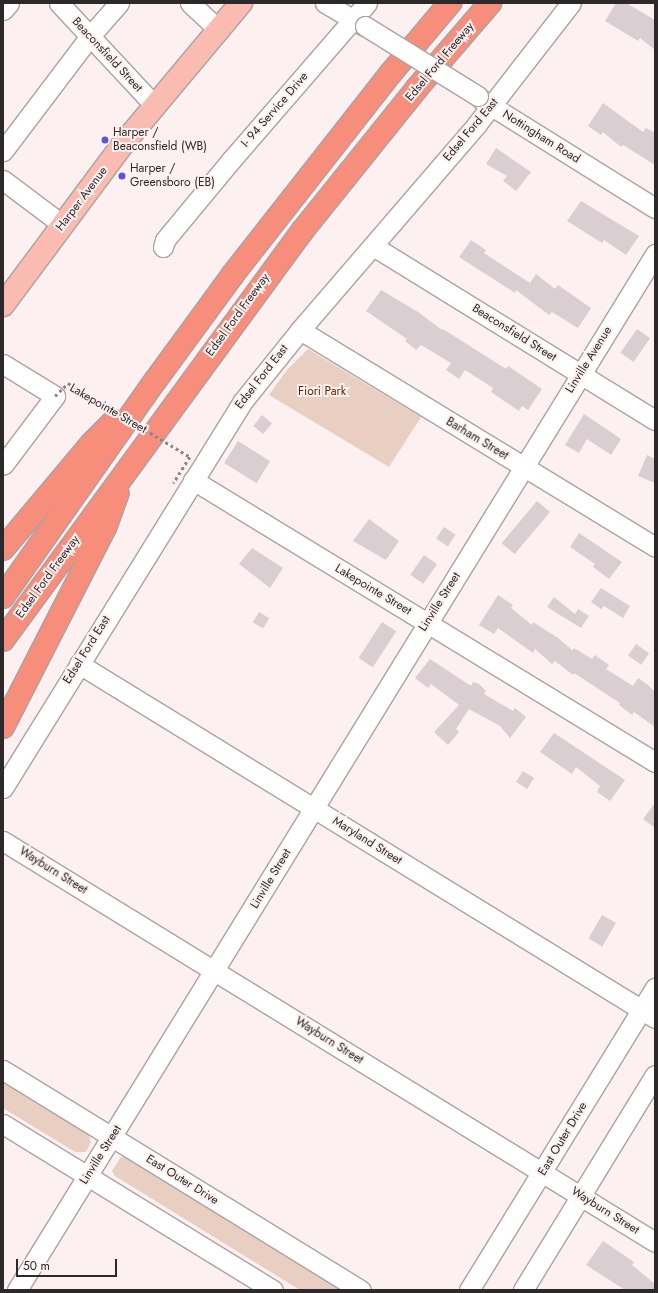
<!DOCTYPE html>
<html>
<head>
<meta charset="utf-8">
<style>
	body { margin:0 }
	#map { position:relative; width:658px; height:1293px; overflow:hidden; background:#fdf0f0; font-family:Jost,sans-serif }
	div>[style] { position:absolute }
	[style*='--x'] { left:calc(var(--x)*1px); top:calc(var(--y)*1px); width:calc(var(--w)*1px); rotate:calc(var(--a)*1deg) }
	.green>* { inset:0; background:#e9cfc2 }
	.building>* { inset:0; background:#d9ced2; transform-origin:0 0 }
	.roads { filter:drop-shadow(1px 0 #ada1a2) drop-shadow(-1px 0 #ada1a2) drop-shadow(0 1px #ada1a2) drop-shadow(0 -1px #ada1a2) }
	.minor>* { height:19px; margin:-9.5px; padding:0 9.5px; transform-origin:9.5px; border-radius:9.5px; background:#fff }
	.major>* { height:22px; margin:-11px; padding:0 11px; transform-origin:11px; border-radius:11px; background:#fabbb0 }
	.highway>* { height:22px; margin:-11px; padding:0 11px; transform-origin:11px; border-radius:11px; background:#f68e7b }
	.path-bridge>* { height:2.5px; margin-top:-1.25px; transform-origin:0; background:repeating-linear-gradient(90deg,#8d8485 0 3px,transparent 0 6px) }
	.bridges { filter:drop-shadow(1px 0 #ada1a2) drop-shadow(-1px 0 #ada1a2) drop-shadow(0 1px #ada1a2) drop-shadow(0 -1px #ada1a2) }
	.minor-bridge>* { height:19px; margin:-9.5px; padding:0 9.5px; transform-origin:9.5px; border-radius:9.5px; background:#fff }
	.dots>* { width:11px; height:11px; translate:-50% -50%; box-sizing:border-box; border:2px solid #fdf0f0; border-radius:50% }
	span { translate:-50% -50%; white-space:nowrap; text-align:center; line-height:1.15; -webkit-text-stroke:4px #fdf0f0; paint-order:stroke }
	.street-label { font-size:12px; color:#2d2829 }
	.poi-label { font-size:12px; color:#2d2829 }
	.left { translate:0 -50%; text-align:left }
	.park-label { font-size:12px; color:#552706 }
	.frame { position:absolute; inset:0; border:4px solid #2d2829; pointer-events:none }
	.scale { position:absolute; left:16px; top:1259px; width:101px; height:18px; box-sizing:border-box; border:2px solid #2d2829; border-top:0; padding-left:5px; font-size:12px; line-height:14px; white-space:nowrap; color:#2d2829; -webkit-text-stroke:3px #fdf0f0; paint-order:stroke }
</style>
</head>
<body>
<div id="map">
	<div class="green">
		<div style="clip-path:polygon(308px 349px,421px 417px,389px 467px,269px 395px,287px 370px)"></div>
		<div style="clip-path:polygon(3px 1082px,88px 1133px,91px 1142px,86px 1152px,75px 1152px,3px 1108px)"></div>
		<div style="clip-path:polygon(121px 1157px,128px 1158px,343px 1290px,300px 1290px,115px 1176px,112px 1171px)"></div>
	</div>
	<div class="building">
		<div style="clip-path:polygon(616px 3px,626px 3px,655px 20px,655px 50px,640px 38px,638px 41px,605px 21px)"></div>
		<div style="clip-path:polygon(603px 103px,643px 132px,646px 128px,655px 133px,655px 165px,623px 145px,621px 147px,603px 132px,601px 135px,588px 126px)"></div>
		<div style="clip-path:polygon(496px 148px,531px 172px,516px 191px,503px 181px,507px 176px,486px 164px)"></div>
		<div style="clip-path:polygon(581px 201px,639px 236px,626px 255px,604px 240px,602px 243px,567px 221px)"></div>
		<div style="clip-path:polygon(471px 240px,486px 250px,484px 253px,530px 283px,536px 274px,555px 289px,558px 285px,591px 308px,578px 328px,552px 312px,549px 315px,516px 290px,515px 293px,459px 257px)"></div>
		<div style="clip-path:polygon(381px 290px,418px 312px,442px 330px,443px 329px,506px 369px,508px 366px,542px 389px,528px 410px,522px 406px,519px 411px,491px 392px,493px 388px,465px 370px,459px 379px,446px 370px,451px 363px,421px 345px,416px 350px,405px 341px,407px 339px,366px 311px)"></div>
		<div style="left:637px;top:329px;width:16px;height:29px;rotate:35deg"></div>
		<div style="clip-path:polygon(584px 414px,621px 439px,611px 455px,587px 439px,579px 453px,565px 445px)"></div>
		<div style="left:262px;top:415px;width:13px;height:14px;rotate:39deg"></div>
		<div style="left:238px;top:441px;width:38px;height:26px;rotate:32deg"></div>
		<div style="clip-path:polygon(647px 455px,655px 459px,655px 483px,638px 476px)"></div>
		<div style="left:537px;top:501px;width:17px;height:55px;rotate:40deg"></div>
		<div style="clip-path:polygon(369px 519px,399px 541px,386px 560px,353px 541px)"></div>
		<div style="left:444px;top:527px;width:14px;height:14px;rotate:34deg"></div>
		<div style="clip-path:polygon(579px 533px,622px 562px,609px 579px,593px 567px,595px 564px,570px 547px)"></div>
		<div style="clip-path:polygon(252px 548px,283px 568px,270px 588px,239px 564px)"></div>
		<div style="left:424px;top:555px;width:16px;height:24px;rotate:35deg"></div>
		<div style="clip-path:polygon(601px 588px,630px 606px,623px 618px,604px 606px,601px 609px,591px 602px)"></div>
		<div style="clip-path:polygon(498px 595px,513px 605px,511px 608px,532px 625px,533px 622px,558px 638px,572px 650px,574px 648px,592px 659px,595px 655px,609px 665px,606px 669px,633px 686px,638px 678px,648px 685px,655px 692px,655px 727px,634px 712px,632px 715px,619px 705px,620px 703px,574px 673px,573px 675px,555px 661px,552px 664px,535px 649px,533px 653px,498px 628px,494px 634px,479px 625px)"></div>
		<div style="clip-path:polygon(554px 597px,575px 614px,578px 609px,589px 616px,581px 628px,547px 607px)"></div>
		<div style="left:259px;top:612px;width:12px;height:12px;rotate:31deg"></div>
		<div style="left:382px;top:622px;width:17px;height:43px;rotate:33deg"></div>
		<div style="left:636px;top:644px;width:16px;height:14px;rotate:35deg"></div>
		<div style="clip-path:polygon(430px 659px,471px 686px,473px 682px,479px 684px,486px 691px,484px 694px,513px 711px,515px 708px,526px 717px,510px 738px,500px 726px,469px 709px,456px 729px,459px 732px,448px 745px,434px 732px,459px 705px,431px 684px,428px 688px,415px 678px)"></div>
		<div style="clip-path:polygon(554px 733px,625px 780px,610px 801px,597px 792px,600px 786px,576px 767px,572px 774px,540px 752px)"></div>
		<div style="left:523px;top:771px;width:13px;height:13px;rotate:32deg"></div>
		<div style="clip-path:polygon(655px 803px,655px 828px,643px 819px)"></div>
		<div style="left:602px;top:915px;width:16px;height:27px;rotate:30deg"></div>
		<div style="clip-path:polygon(603px 1241px,634px 1262px,632px 1265px,655px 1284px,655px 1290px,625px 1290px,586px 1265px)"></div>
	</div>
	<div class="roads">
		<div class="minor">
			<div style="--x:59;--y:3;--w:141;--a:47"></div>
			<div style="--x:190;--y:3;--w:40;--a:43"></div>
			<div style="--x:325;--y:3;--w:45;--a:30.5"></div>
			<div style="--x:3;--y:10;--w:9;--a:-49"></div>
			<div style="--x:482;--y:100;--w:204;--a:32"></div>
			<div style="--x:3;--y:151;--w:144;--a:-52.9"></div>
			<div style="--x:90;--y:36;--w:44;--a:-48.7"></div>
			<div style="--x:3;--y:180;--w:75;--a:36.9"></div>
			<div style="--x:373;--y:246;--w:331;--a:31.7"></div>
			<div style="--x:163;--y:247;--w:7;--a:-74"></div>
			<div style="--x:165;--y:240;--w:105;--a:-50.4"></div>
			<div style="--x:232;--y:159;--w:206;--a:-49.1"></div>
			<div style="--x:300;--y:330;--w:416;--a:31.4"></div>
			<div style="--x:3;--y:364;--w:61;--a:31.6"></div>
			<div style="--x:55;--y:396;--w:86;--a:127"></div>
			<div style="--x:193;--y:480;--w:541;--a:31.4"></div>
			<div style="--x:79;--y:664;--w:676;--a:31.57"></div>
			<div style="--x:3;--y:788;--w:455;--a:-58.2"></div>
			<div style="--x:243;--y:401;--w:91;--a:-51.2"></div>
			<div style="--x:300;--y:330;--w:272;--a:-49.3"></div>
			<div style="--x:477;--y:124;--w:153;--a:-52.2"></div>
			<div style="--x:3;--y:841;--w:765;--a:31.59"></div>
			<div style="--x:3;--y:1070;--w:420;--a:31.6"></div>
			<div style="--x:3;--y:1124;--w:317;--a:31.6"></div>
			<div style="--x:17;--y:1290;--w:1217;--a:-58.37"></div>
			<div style="--x:469;--y:1290;--w:355;--a:-58.4"></div>
			<div style="--x:523;--y:1290;--w:252;--a:-58.5"></div>
		</div>
		<div class="major">
			<div style="--x:3;--y:305;--w:201;--a:-53.3"></div>
			<div style="--x:123;--y:144;--w:184;--a:-50.1"></div>
		</div>
		<div class="highway">
			<div style="--x:3;--y:549;--w:138;--a:-50"></div>
			<div style="--x:92;--y:443;--w:31;--a:-45"></div>
			<div style="--x:3;--y:597;--w:264;--a:-54.9"></div>
			<div style="--x:155;--y:381;--w:134;--a:-53.8"></div>
			<div style="--x:234;--y:273;--w:254;--a:-51.9"></div>
			<div style="--x:391;--y:73;--w:92;--a:-49.9"></div>
			<div style="--x:3;--y:640;--w:508;--a:-53.81"></div>
			<div style="--x:303;--y:230;--w:182;--a:-51.2"></div>
			<div style="--x:417;--y:88;--w:112;--a:-49.3"></div>
			<div style="--x:3;--y:727;--w:224;--a:-62.9"></div>
			<div style="--x:105;--y:528;--w:37;--a:-70"></div>
		</div>
	</div>
	<div class="path-bridge">
		<div style="--x:55;--y:396;--w:18;--a:-45"></div>
		<div style="--x:68;--y:383;--w:143;--a:31.2"></div>
		<div style="--x:190;--y:457;--w:31;--a:122"></div>
	</div>
	<div class="bridges">
		<div class="minor-bridge">
			<div style="--x:365;--y:26;--w:133;--a:31.8"></div>
		</div>
	</div>
	<div class="dots">
		<div style="left:105px;top:140px;background:#5757ce"></div>
		<div style="left:122px;top:176px;background:#5757ce"></div>
	</div>
	<div class="street-label">
		<span style="left:107px;top:55px;rotate:47deg">Beaconsfield Street</span>
		<span style="left:440px;top:62px;rotate:-50deg">Edsel Ford Freeway</span>
		<span style="left:275px;top:110px;rotate:-49deg">I- 94 Service Drive</span>
		<span style="left:471px;top:130px;rotate:-50deg">Edsel Ford East</span>
		<span style="left:541px;top:137px;rotate:32deg">Nottingham Road</span>
		<span style="left:82px;top:199px;rotate:-53deg">Harper Avenue</span>
		<span style="left:238px;top:315px;rotate:-54deg">Edsel Ford Freeway</span>
		<span style="left:514px;top:333px;rotate:32deg">Beaconsfield Street</span>
		<span style="left:589px;top:360px;rotate:-58deg">Linville Avenue</span>
		<span style="left:262px;top:377px;rotate:-52deg">Edsel Ford East</span>
		<span style="left:108px;top:409px;rotate:30deg">Lakepointe Street</span>
		<span style="left:477px;top:439px;rotate:31deg">Barham Street</span>
		<span style="left:48px;top:577px;rotate:-54deg">Edsel Ford Freeway</span>
		<span style="left:373px;top:590px;rotate:31deg">Lakepointe Street</span>
		<span style="left:440px;top:602px;rotate:-58deg">Linville Street</span>
		<span style="left:87px;top:650px;rotate:-58deg">Edsel Ford East</span>
		<span style="left:367px;top:841px;rotate:32deg">Maryland Street</span>
		<span style="left:53px;top:871px;rotate:32deg">Wayburn Street</span>
		<span style="left:271px;top:879px;rotate:-59deg">Linville Street</span>
		<span style="left:329px;top:1041px;rotate:32deg">Wayburn Street</span>
		<span style="left:563px;top:1139px;rotate:-59deg">East Outer Drive</span>
		<span style="left:101px;top:1155px;rotate:-58deg">Linville Street</span>
		<span style="left:182px;top:1180px;rotate:32deg">East Outer Drive</span>
		<span style="left:605px;top:1211px;rotate:32deg">Wayburn Street</span>
	</div>
	<div class="poi-label">
		<span class="left" style="left:113px;top:140px">Harper /<br>Beaconsfield (WB)</span>
		<span class="left" style="left:130px;top:176px">Harper /<br>Greensboro (EB)</span>
	</div>
	<div class="park-label">
		<span style="left:322px;top:392px">Fiori Park</span>
	</div>
	<div class="frame"></div>
	<div class="scale">50 m</div>
</div>
</body>
</html>
